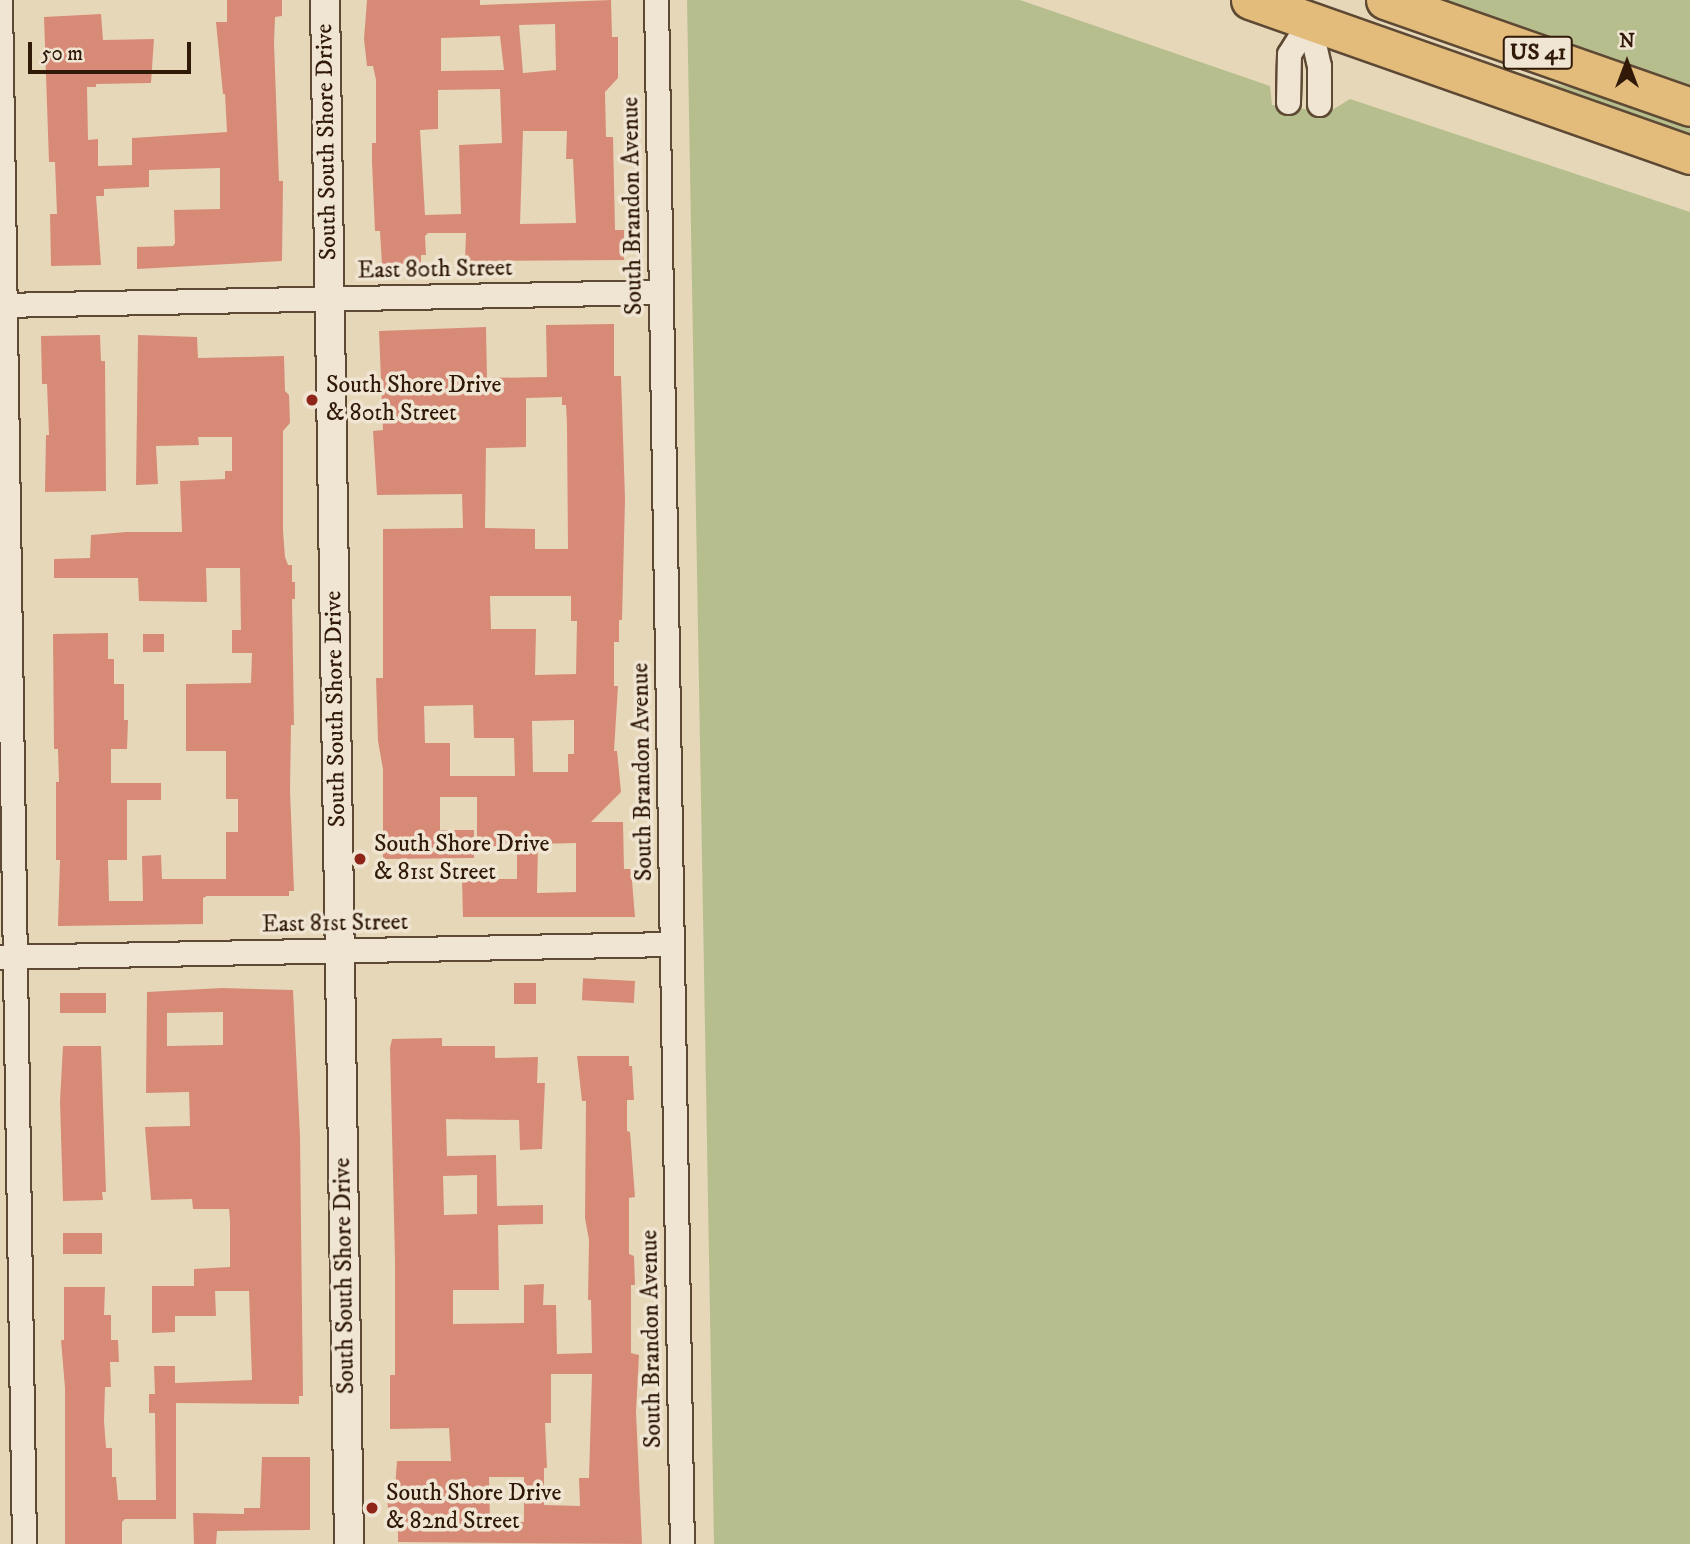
<!DOCTYPE html>
<html>
<head>
<meta charset="utf-8">
<style>
	body { margin:0 }
	#map { position:relative; width:1690px; height:1544px; overflow:hidden; background:#e6d7b9; font-family:"IM FELL DW Pica",serif }
	div>[style] { position:absolute }
	[style*='--x'] { left:calc(var(--x)*1px); top:calc(var(--y)*1px); width:calc(var(--w)*1px); rotate:calc(var(--a)*1deg) }
	.green>* { inset:0; background:#b7be8e }
	.building>* { inset:0; background:#d78b77; transform-origin:0 0 }
	.roads { filter:drop-shadow(2px 0 #5e4934) drop-shadow(-2px 0 #5e4934) drop-shadow(0 2px #5e4934) drop-shadow(0 -2px #5e4934) }
	.minor>* { height:23px; margin:-11.5px; padding:0 11.5px; transform-origin:11.5px; border-radius:11.5px; background:#efe5d2 }
	.tertiary>* { height:28px; margin:-14px; padding:0 14px; transform-origin:14px; border-radius:14px; background:#efe5d2 }
	.primary>* { height:37px; margin:-18.5px; padding:0 18.5px; transform-origin:18.5px; border-radius:18.5px; background:#e3bc7c }
	.dots>* { width:19px; height:19px; translate:-50% -50%; box-sizing:border-box; border:4px solid #efe5d2; border-radius:50% }
	span { translate:-50% -50%; white-space:nowrap; text-align:center; line-height:1.15; -webkit-text-stroke:7px #efe5d2; paint-order:stroke }
	.shield-label span { padding:2px 5px; background:#efe5d2; border:2px solid; border-radius:5px; -webkit-text-stroke-width:0 }
	.shield-label { font-size:23px; color:#301a07; font-weight:700 }
	.street-label { font-size:24px; color:#301a07 }
	.poi-label { font-size:24px; color:#301a07 }
	.left { translate:0 -50%; text-align:left }
	.north { position:absolute; left:1592px; top:28px; width:70px; height:70px; -webkit-text-stroke:5px #efe5d2; paint-order:stroke; rotate:0deg; font-size:19px; font-weight:700; line-height:28px; text-align:center; color:#301a07 }
	.north::after { content:''; display:block; margin:auto; width:24px; height:32px; background:#301a07; clip-path:polygon(50% 0,100% 100%,50% 72%,0 100%) }
	.scale { position:absolute; left:28px; top:42px; width:163px; height:32px; box-sizing:border-box; border:4px solid #301a07; border-top:0; padding-left:9px; font-size:21px; line-height:24px; white-space:nowrap; color:#301a07; -webkit-text-stroke:5px #efe5d2; paint-order:stroke }
</style>
</head>
<body>
<div id="map">
	<div class="green">
		<div style="clip-path:polygon(687px 0,1020px 0,1270px 86px,1272px 105px,1329px 112px,1350px 99px,1690px 212px,1690px 1544px,714px 1544px)"></div>
		<div style="clip-path:polygon(1440px 0,1690px 0,1690px 88px,1566px 44px)"></div>
		<div style="clip-path:polygon(1453px 52px,1555px 84px,1635px 101px,1690px 120px,1690px 142px,1451px 59px)"></div>
	</div>
	<div class="building">
		<div style="clip-path:polygon(227px 0,282px 0,282px 16px,275px 17px,274px 43px,279px 181px,283px 181px,282px 261px,137px 269px,137px 247px,173px 246px,175px 243px,174px 210px,220px 209px,220px 168px,149px 170px,149px 187px,104px 189px,104px 196px,96px 196px,101px 265px,51px 266px,50px 214px,57px 214px,55px 162px,49px 162px,44px 17px,101px 14px,103px 40px,154px 39px,151px 83px,96px 84px,96px 87px,87px 87px,88px 140px,98px 139px,98px 166px,132px 165px,132px 138px,227px 132px,225px 94px,223px 94px,216px 22px,227px 22px)"></div>
		<div style="clip-path:polygon(evenodd,367px 0,480px 0,480px 5px,611px 0,612px 37px,618px 37px,618px 78px,605px 92px,606px 137px,613px 137px,615px 230px,624px 230px,624px 260px,465px 261px,466px 233px,428px 233px,425px 236px,426px 255px,421px 255px,421px 263px,382px 265px,380px 231px,375px 231px,372px 162px,372px 143px,376px 143px,376px 80px,373px 66px,367px 66px,364px 39px,367px 0,555px 24px,556px 70px,523px 73px,519px 25px,555px 24px,367px 0,500px 36px,504px 70px,441px 71px,441px 38px,500px 36px,367px 0,500px 89px,502px 143px,459px 145px,461px 214px,425px 215px,420px 130px,438px 129px,438px 90px,500px 89px,367px 0,523px 131px,567px 131px,566px 159px,573px 159px,576px 223px,520px 224px,523px 131px)"></div>
		<div style="clip-path:polygon(evenodd,614px 324px,614px 376px,621px 376px,625px 499px,622px 620px,619px 620px,619px 642px,614px 642px,614px 686px,618px 686px,614px 751px,617px 751px,621px 792px,591px 822px,623px 822px,624px 869px,631px 869px,635px 917px,463px 917px,462px 879px,517px 879px,517px 846px,477px 846px,477px 797px,440px 797px,440px 830px,474px 830px,474px 858px,383px 859px,383px 769px,378px 741px,376px 678px,383px 678px,383px 529px,463px 528px,462px 494px,377px 495px,373px 431px,383px 430px,379px 331px,486px 327px,487px 378px,547px 377px,546px 325px,614px 324px,562px 397px,562px 405px,566px 405px,567px 424px,568px 549px,535px 549px,535px 529px,485px 528px,486px 448px,526px 447px,526px 398px,562px 397px,614px 324px,490px 596px,571px 596px,571px 621px,577px 621px,576px 674px,535px 675px,536px 629px,491px 629px,490px 596px,614px 324px,473px 705px,474px 738px,514px 738px,515px 776px,450px 776px,450px 743px,425px 743px,424px 706px,473px 705px,614px 324px,574px 720px,574px 754px,568px 754px,568px 772px,533px 772px,532px 721px,574px 720px,614px 324px,576px 843px,576px 892px,537px 893px,538px 844px,576px 843px)"></div>
		<div style="clip-path:polygon(100px 335px,101px 361px,105px 361px,106px 491px,45px 492px,46px 435px,49px 435px,47px 384px,42px 384px,41px 336px)"></div>
		<div style="clip-path:polygon(138px 335px,197px 337px,198px 358px,284px 356px,285px 391px,289px 395px,290px 423px,283px 431px,283px 531px,285px 557px,288px 565px,292px 565px,292px 582px,295px 582px,295px 599px,292px 599px,294px 725px,291px 725px,290px 790px,294px 891px,289px 891px,289px 896px,207px 896px,203px 898px,203px 924px,58px 926px,60px 860px,56px 860px,56px 782px,59px 782px,58px 749px,54px 749px,53px 634px,108px 633px,108px 659px,114px 659px,114px 684px,124px 684px,124px 720px,128px 720px,127px 749px,111px 749px,111px 783px,161px 783px,161px 800px,127px 800px,127px 860px,108px 860px,109px 901px,143px 901px,142px 856px,161px 855px,162px 879px,226px 879px,226px 832px,238px 832px,238px 799px,226px 799px,226px 751px,186px 751px,186px 684px,251px 683px,252px 653px,232px 653px,232px 630px,241px 630px,240px 568px,206px 568px,207px 602px,139px 601px,138px 578px,54px 578px,54px 559px,90px 558px,91px 535px,126px 532px,182px 532px,180px 481px,225px 479px,225px 471px,232px 471px,232px 437px,198px 437px,199px 445px,156px 446px,158px 484px,136px 485px)"></div>
		<div style="left:143px;top:634px;width:21px;height:18px"></div>
		<div style="left:635px;top:981px;width:22px;height:52px;rotate:93deg"></div>
		<div style="left:514px;top:983px;width:22px;height:21px"></div>
		<div style="clip-path:polygon(evenodd,222px 988px,293px 990px,300px 1136px,303px 1396px,299px 1396px,299px 1404px,176px 1403px,176px 1519px,125px 1519px,122px 1522px,122px 1544px,65px 1544px,65px 1388px,61px 1340px,64px 1340px,64px 1287px,105px 1287px,104px 1315px,111px 1315px,111px 1340px,118px 1340px,119px 1362px,110px 1362px,111px 1387px,105px 1387px,104px 1421px,106px 1448px,112px 1448px,112px 1477px,116px 1477px,118px 1500px,156px 1500px,155px 1413px,149px 1413px,149px 1394px,155px 1394px,154px 1366px,175px 1366px,175px 1383px,252px 1380px,249px 1291px,215px 1291px,216px 1316px,175px 1316px,175px 1332px,152px 1333px,152px 1286px,194px 1286px,194px 1269px,230px 1267px,230px 1221px,229px 1209px,193px 1209px,192px 1199px,151px 1200px,145px 1127px,190px 1126px,189px 1092px,146px 1093px,147px 992px,222px 988px,223px 1012px,223px 1045px,167px 1046px,167px 1013px,223px 1012px)"></div>
		<div style="left:60px;top:993px;width:46px;height:20px"></div>
		<div style="clip-path:polygon(evenodd,442px 1038px,442px 1046px,495px 1046px,495px 1058px,538px 1057px,537px 1083px,545px 1083px,542px 1149px,520px 1150px,519px 1120px,446px 1119px,447px 1156px,496px 1155px,497px 1206px,543px 1205px,543px 1224px,498px 1225px,499px 1290px,453px 1290px,453px 1324px,524px 1323px,524px 1285px,544px 1284px,543px 1305px,556px 1305px,557px 1354px,592px 1353px,591px 1300px,588px 1300px,589px 1240px,585px 1218px,586px 1101px,582px 1101px,577px 1056px,629px 1056px,629px 1066px,632px 1066px,634px 1100px,627px 1100px,627px 1131px,630px 1132px,635px 1197px,629px 1198px,629px 1254px,634px 1256px,635px 1285px,631px 1285px,631px 1353px,639px 1355px,636px 1412px,642px 1544px,398px 1542px,398px 1511px,388px 1511px,387px 1488px,395px 1488px,397px 1461px,451px 1461px,449px 1428px,390px 1429px,390px 1375px,395px 1375px,395px 1261px,390px 1048px,392px 1039px,442px 1038px,477px 1175px,477px 1214px,444px 1215px,443px 1176px,477px 1175px,442px 1038px,551px 1374px,592px 1374px,589px 1478px,579px 1478px,580px 1506px,544px 1505px,544px 1468px,547px 1468px,545px 1423px,551px 1423px,551px 1374px,442px 1038px,489px 1477px,524px 1477px,524px 1522px,490px 1523px,489px 1477px)"></div>
		<div style="clip-path:polygon(63px 1046px,101px 1046px,106px 1192px,102px 1192px,103px 1200px,63px 1201px,60px 1101px)"></div>
		<div style="left:63px;top:1233px;width:39px;height:21px"></div>
		<div style="clip-path:polygon(262px 1457px,310px 1457px,310px 1530px,217px 1531px,216px 1544px,194px 1544px,193px 1513px,244px 1514px,244px 1508px,260px 1508px)"></div>
	</div>
	<div class="roads">
		<div class="minor">
			<div style="--x:0;--y:0;--w:1544;--a:89.11"></div>
			<div style="--x:656;--y:0;--w:1544;--a:89.04"></div>
			<div style="--x:1288;--y:102;--w:48;--a:-88.8"></div>
			<div style="--x:1289;--y:54;--w:38;--a:-58"></div>
			<div style="--x:1309;--y:22;--w:45;--a:77.2"></div>
			<div style="--x:1319;--y:66;--w:38;--a:90"></div>
			<div style="--x:0;--y:305;--w:661;--a:-1.13"></div>
			<div style="--x:0;--y:957;--w:672;--a:-1.11"></div>
		</div>
		<div class="tertiary">
			<div style="--x:325;--y:0;--w:1544;--a:89.11"></div>
		</div>
		<div class="primary">
			<div style="--x:1250;--y:0;--w:467;--a:19.4"></div>
			<div style="--x:1385;--y:0;--w:323;--a:19.3"></div>
		</div>
	</div>
	<div class="dots">
		<div style="left:312px;top:400px;background:#8f2418"></div>
		<div style="left:360px;top:859px;background:#8f2418"></div>
		<div style="left:372px;top:1508px;background:#8f2418"></div>
	</div>
	<div class="shield-label">
		<span style="left:1538px;top:53px">US 41</span>
	</div>
	<div class="street-label">
		<span style="left:327px;top:142px;rotate:-91deg">South South Shore Drive</span>
		<span style="left:633px;top:206px;rotate:-91deg">South Brandon Avenue</span>
		<span style="left:435px;top:270px;rotate:-1deg">East 80th Street</span>
		<span style="left:336px;top:709px;rotate:-91deg">South South Shore Drive</span>
		<span style="left:643px;top:772px;rotate:-91deg">South Brandon Avenue</span>
		<span style="left:335px;top:924px;rotate:-1deg">East 81st Street</span>
		<span style="left:345px;top:1276px;rotate:-91deg">South South Shore Drive</span>
		<span style="left:652px;top:1339px;rotate:-91deg">South Brandon Avenue</span>
	</div>
	<div class="poi-label">
		<span class="left" style="left:326px;top:400px">South Shore Drive<br>&amp; 80th Street</span>
		<span class="left" style="left:374px;top:859px">South Shore Drive<br>&amp; 81st Street</span>
		<span class="left" style="left:386px;top:1508px">South Shore Drive<br>&amp; 82nd Street</span>
	</div>
	<div class="north">N</div>
	<div class="scale">50 m</div>
</div>
</body>
</html>
